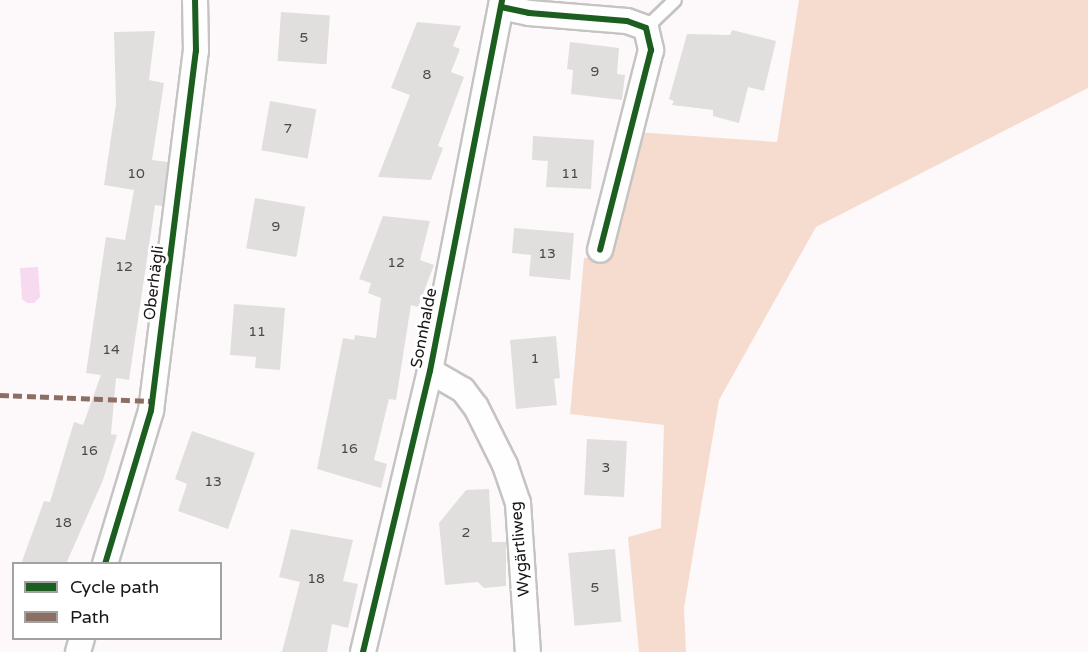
<!DOCTYPE html>
<html>
<head>
<meta charset="utf-8">
<style>
	body { margin:0 }
	#map { position:relative; width:1088px; height:652px; overflow:hidden; background:#fdf9fa; font-family:"Varela Round",sans-serif }
	div>[style] { position:absolute }
	[style*='--x'] { left:calc(var(--x)*1px); top:calc(var(--y)*1px); width:calc(var(--w)*1px); rotate:calc(var(--a)*1deg) }
	.green>* { inset:0; background:#f6dccf }
	.water>* { inset:0; background:#f7d9f0 }
	.building>* { inset:0; background:#e1dede; transform-origin:0 0 }
	.roads { filter:drop-shadow(2px 0 #c6c3c3) drop-shadow(-2px 0 #c6c3c3) drop-shadow(0 2px #c6c3c3) drop-shadow(0 -2px #c6c3c3) }
	.lane>* { height:12px; margin:-6px; padding:0 6px; transform-origin:6px; border-radius:6px; background:#fffefe }
	.street>* { height:24px; margin:-12px; padding:0 12px; transform-origin:12px; border-radius:12px; background:#fffefe }
	.quiet>* { height:4.5px; margin-top:-2.25px; transform-origin:0; background:repeating-linear-gradient(90deg,#8d6e63 0 9px,transparent 0 13.5px) }
	.cycleway>* { height:6px; margin:-3px; padding:0 3px; transform-origin:3px; border-radius:3px; background:#1b5e20 }
	span { translate:-50% -50%; white-space:nowrap; text-align:center; line-height:1.15; -webkit-text-stroke:6px #fff; paint-order:stroke }
	.number-label { font-size:14px; color:#4b4848 }
	.number-label span { -webkit-text-stroke-width:0 }
	.street-label { font-size:16px; color:#191616 }
	.legend { position:absolute; left:12px; top:562px; width:210px; height:78px; box-sizing:border-box; background:#fff; border:2px solid #a3a2a2; margin:0; padding:8px 10px; list-style:none; font-size:18px; color:#191616 }
	.legend li { display:flex; align-items:center; gap:12px; height:30px }
	.legend b { width:30px; border:2px solid #a3a2a2 }
</style>
</head>
<body>
<div id="map">
	<div class="green">
		<div style="clip-path:polygon(799px 0,1088px 0,1088px 88px,816px 227px,719px 400px,684px 608px,686px 652px,639px 652px,628px 537px,661px 528px,664px 425px,570px 414px,584px 258px,607px 257px,636px 132px,777px 142px)"></div>
	</div>
	<div class="water">
		<div style="clip-path:polygon(38px 267px,40px 297px,34px 303px,27px 303px,22px 299px,20px 268px)"></div>
	</div>
	<div class="building">
		<div style="left:281px;top:12px;width:49px;height:49px;rotate:4deg"></div>
		<div style="clip-path:polygon(417px 22px,461px 26px,453px 46px,460px 49px,451px 72px,464px 77px,438px 146px,443px 148px,431px 180px,378px 177px,410px 95px,391px 88px)"></div>
		<div style="clip-path:polygon(732px 30px,776px 41px,764px 91px,748px 87px,739px 123px,713px 116px,713px 110px,672px 105px,674px 101px,669px 99px,687px 34px,730px 35px)"></div>
		<div style="clip-path:polygon(155px 31px,149px 80px,164px 83px,152px 160px,168px 162px,162px 206px,155px 205px,129px 380px,116px 378px,111px 434px,117px 435px,103px 480px,66px 564px,21px 564px,44px 501px,50px 502px,74px 422px,83px 425px,101px 375px,86px 373px,106px 237px,125px 240px,134px 190px,104px 185px,116px 104px,114px 32px)"></div>
		<div style="clip-path:polygon(570px 42px,619px 48px,617px 74px,625px 75px,622px 100px,571px 94px,573px 70px,567px 69px)"></div>
		<div style="left:270px;top:101px;width:47px;height:50px;rotate:10deg"></div>
		<div style="clip-path:polygon(533px 136px,594px 140px,591px 189px,546px 187px,548px 161px,532px 160px)"></div>
		<div style="left:255px;top:198px;width:51px;height:51px;rotate:10deg"></div>
		<div style="clip-path:polygon(383px 216px,430px 221px,420px 260px,434px 265px,418px 307px,411px 305px,396px 400px,389px 399px,374px 460px,387px 464px,381px 488px,317px 469px,343px 338px,354px 340px,355px 335px,376px 338px,381px 298px,368px 293px,371px 283px,359px 279px)"></div>
		<div style="clip-path:polygon(514px 228px,574px 233px,570px 280px,529px 276px,531px 255px,512px 253px)"></div>
		<div style="clip-path:polygon(234px 304px,285px 308px,280px 370px,255px 368px,256px 357px,230px 355px)"></div>
		<div style="clip-path:polygon(556px 336px,560px 378px,554px 379px,557px 405px,516px 409px,510px 340px)"></div>
		<div style="clip-path:polygon(192px 431px,255px 453px,228px 529px,178px 511px,187px 484px,175px 479px)"></div>
		<div style="left:587px;top:439px;width:40px;height:56px;rotate:3deg"></div>
		<div style="clip-path:polygon(489px 489px,492px 542px,506px 542px,506px 586px,484px 588px,478px 582px,445px 585px,439px 523px,466px 490px)"></div>
		<div style="clip-path:polygon(291px 529px,353px 540px,343px 581px,358px 584px,348px 628px,332px 624px,327px 652px,282px 652px,300px 582px,279px 577px)"></div>
		<div style="left:615px;top:549px;width:73px;height:47px;rotate:85deg"></div>
	</div>
	<div class="roads">
		<div class="lane">
			<div style="--x:646;--y:28;--w:40;--a:-44"></div>
		</div>
		<div class="street">
			<div style="--x:501;--y:7;--w:29;--a:12"></div>
			<div style="--x:529;--y:13;--w:98;--a:4.7"></div>
			<div style="--x:627;--y:21;--w:20;--a:20"></div>
			<div style="--x:646;--y:28;--w:23;--a:77"></div>
			<div style="--x:651;--y:50;--w:206;--a:104.3"></div>
			<div style="--x:430;--y:371;--w:38;--a:30"></div>
			<div style="--x:463;--y:390;--w:21;--a:53"></div>
			<div style="--x:476;--y:407;--w:65;--a:63.4"></div>
			<div style="--x:505;--y:465;--w:40;--a:71.1"></div>
			<div style="--x:518;--y:503;--w:149;--a:86.2"></div>
			<div style="--x:105;--y:564;--w:160;--a:-73.3"></div>
			<div style="--x:151;--y:411;--w:363;--a:-82.9"></div>
			<div style="--x:196;--y:51;--w:51;--a:-91.1"></div>
			<div style="--x:78;--y:652;--w:15;--a:-74"></div>
			<div style="--x:363;--y:652;--w:289;--a:-76.6"></div>
			<div style="--x:430;--y:371;--w:378;--a:-79"></div>
		</div>
	</div>
	<div class="quiet">
		<div style="--x:0;--y:395;--w:152;--a:2.3"></div>
	</div>
	<div class="cycleway">
		<div style="--x:501;--y:7;--w:29;--a:12"></div>
		<div style="--x:529;--y:13;--w:98;--a:4.7"></div>
		<div style="--x:627;--y:21;--w:20;--a:20"></div>
		<div style="--x:646;--y:28;--w:23;--a:77"></div>
		<div style="--x:651;--y:50;--w:206;--a:104.3"></div>
		<div style="--x:105;--y:564;--w:160;--a:-73.3"></div>
		<div style="--x:151;--y:411;--w:363;--a:-82.9"></div>
		<div style="--x:196;--y:51;--w:51;--a:-91.1"></div>
		<div style="--x:363;--y:652;--w:289;--a:-76.6"></div>
		<div style="--x:430;--y:371;--w:378;--a:-79"></div>
	</div>
	<div class="number-label">
		<span style="left:304px;top:38px">5</span>
		<span style="left:595px;top:72px">9</span>
		<span style="left:427px;top:75px">8</span>
		<span style="left:288px;top:129px">7</span>
		<span style="left:136px;top:174px">10</span>
		<span style="left:570px;top:174px">11</span>
		<span style="left:276px;top:227px">9</span>
		<span style="left:547px;top:254px">13</span>
		<span style="left:396px;top:263px">12</span>
		<span style="left:124px;top:267px">12</span>
		<span style="left:257px;top:332px">11</span>
		<span style="left:111px;top:350px">14</span>
		<span style="left:535px;top:359px">1</span>
		<span style="left:349px;top:449px">16</span>
		<span style="left:89px;top:451px">16</span>
		<span style="left:606px;top:468px">3</span>
		<span style="left:213px;top:482px">13</span>
		<span style="left:63px;top:523px">18</span>
		<span style="left:466px;top:533px">2</span>
		<span style="left:316px;top:579px">18</span>
		<span style="left:595px;top:588px">5</span>
	</div>
	<div class="street-label">
		<span style="left:154px;top:283px;rotate:-83deg">Oberhägli</span>
		<span style="left:424px;top:328px;rotate:-79deg">Sonnhalde</span>
		<span style="left:520px;top:549px;rotate:-95deg">Wygärtliweg</span>
	</div>
	<ul class="legend">
	<li><b style="height:8px;background:#1b5e20"></b>Cycle path</li>
	<li><b style="height:8px;background:#8d6e63"></b>Path</li>
	</ul>
</div>
</body>
</html>
